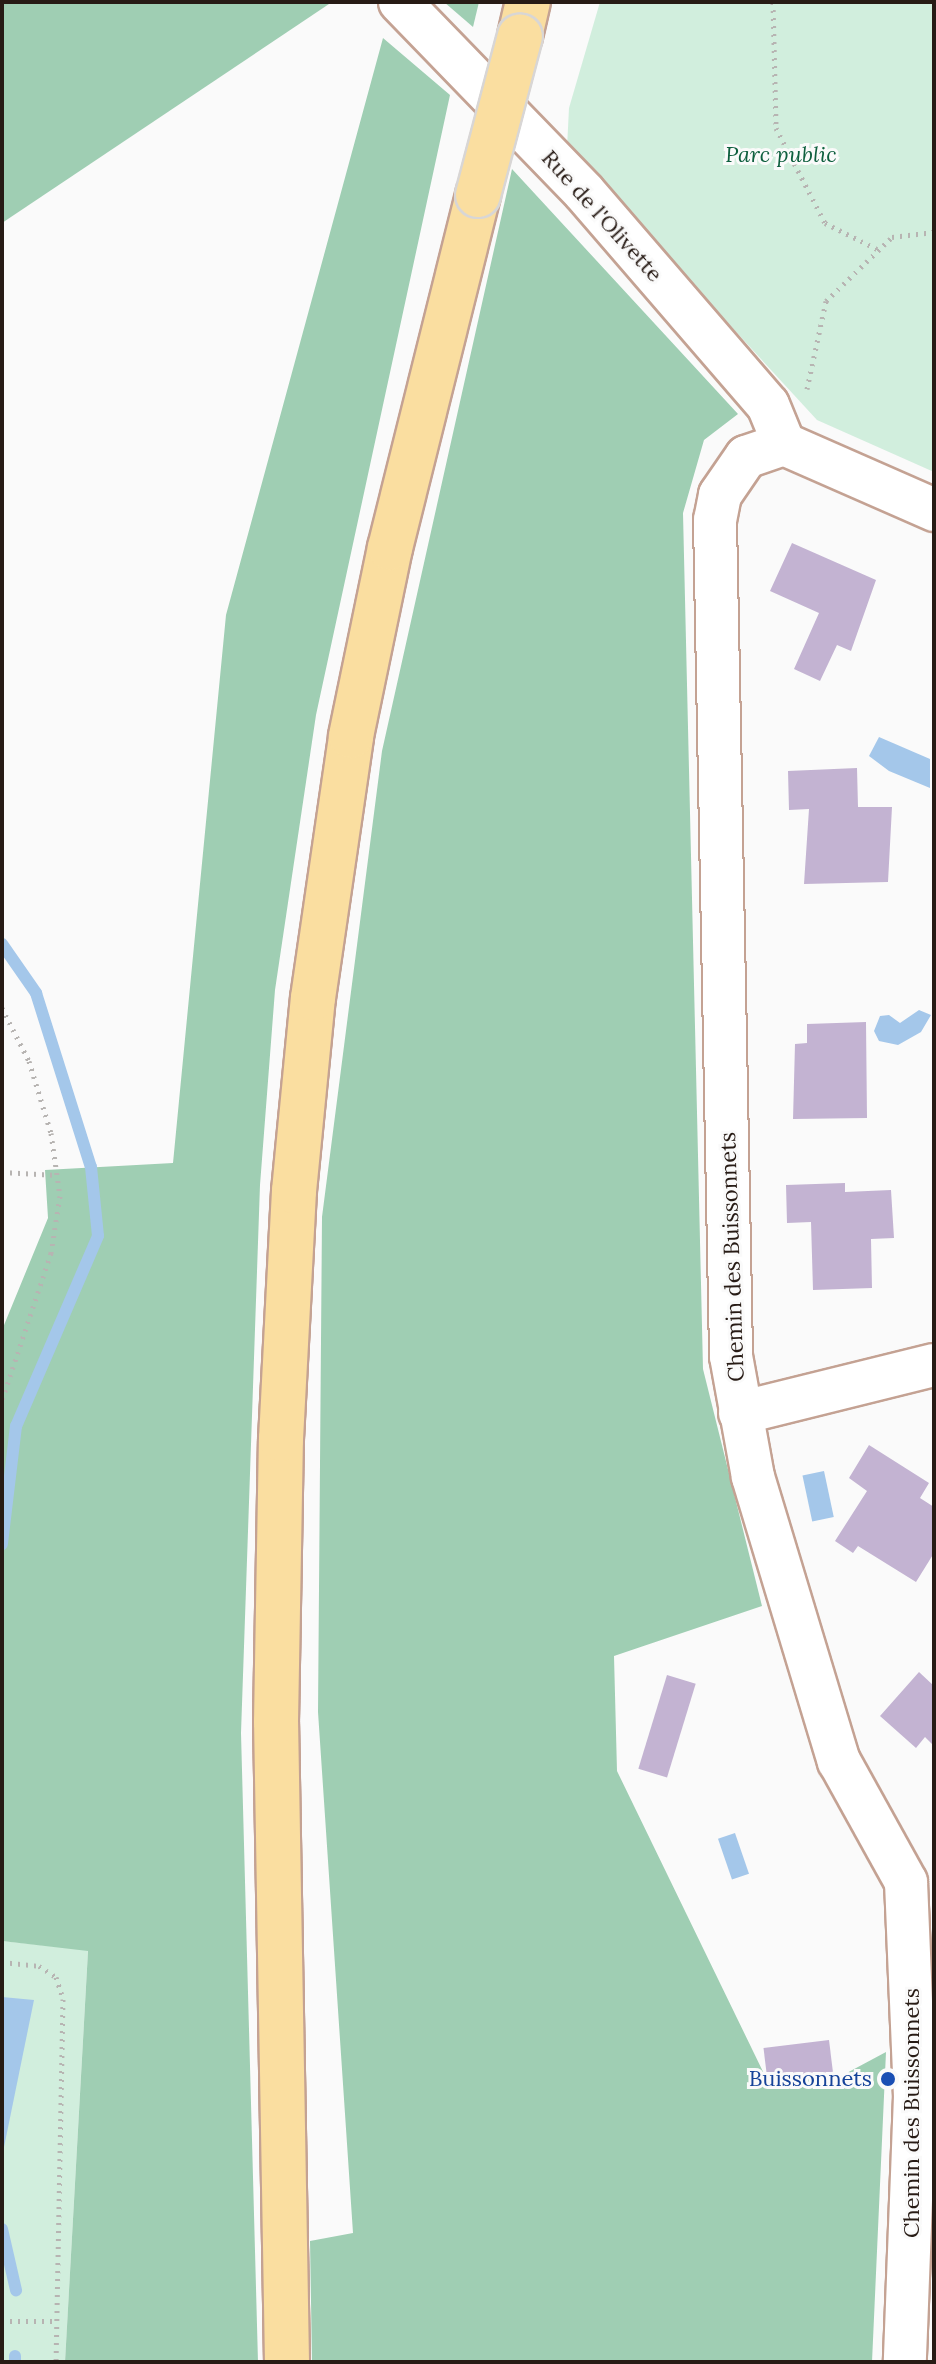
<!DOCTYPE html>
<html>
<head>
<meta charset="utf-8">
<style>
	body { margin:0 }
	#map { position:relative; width:936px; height:2364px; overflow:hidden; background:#fafafa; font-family:Lora,serif }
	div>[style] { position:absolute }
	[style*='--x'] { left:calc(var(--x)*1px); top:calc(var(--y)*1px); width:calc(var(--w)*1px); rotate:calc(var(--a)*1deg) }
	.green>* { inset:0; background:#d1eedd }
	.forest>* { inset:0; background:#9fceb3 }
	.water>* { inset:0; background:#a4c7ea; transform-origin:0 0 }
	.stream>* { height:12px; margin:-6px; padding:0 6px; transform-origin:6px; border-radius:6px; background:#a4c7ea }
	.building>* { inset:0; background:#c3b3d2; transform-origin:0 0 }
	.path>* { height:5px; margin-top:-2.5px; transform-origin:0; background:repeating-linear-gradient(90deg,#b7b4b2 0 2px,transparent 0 8px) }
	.roads { filter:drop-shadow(2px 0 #c4a293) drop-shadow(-2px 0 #c4a293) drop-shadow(0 2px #c4a293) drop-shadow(0 -2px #c4a293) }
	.minor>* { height:42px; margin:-21px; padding:0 21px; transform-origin:21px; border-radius:21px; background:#fff }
	.primary>* { height:44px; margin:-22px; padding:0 22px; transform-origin:22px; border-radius:22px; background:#fadea0 }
	.bridges { filter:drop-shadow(2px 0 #d8d6d5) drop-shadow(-2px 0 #d8d6d5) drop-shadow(0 2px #d8d6d5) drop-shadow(0 -2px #d8d6d5) }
	.primary-bridge>* { height:44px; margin:-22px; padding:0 22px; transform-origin:22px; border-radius:22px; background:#fadea0 }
	.dots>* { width:22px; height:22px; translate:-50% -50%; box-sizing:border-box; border:4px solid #fafafa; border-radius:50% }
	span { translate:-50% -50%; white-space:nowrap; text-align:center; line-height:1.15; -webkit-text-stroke:6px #fafafa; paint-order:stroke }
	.park-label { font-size:22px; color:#0e5f3e; font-style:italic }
	.street-label { font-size:22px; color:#271b15 }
	.transit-label { font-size:22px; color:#164399 }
	.right { translate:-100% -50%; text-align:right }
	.frame { position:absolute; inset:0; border:4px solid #271b15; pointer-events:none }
</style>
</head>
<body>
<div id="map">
	<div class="green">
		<div style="clip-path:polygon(600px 2px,934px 2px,934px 472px,817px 420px,567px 148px,569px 108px)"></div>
		<div style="clip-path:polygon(2px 1941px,88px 1950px,65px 2362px,2px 2362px)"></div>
	</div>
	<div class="forest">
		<div style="clip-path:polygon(2px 2px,332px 2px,2px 223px)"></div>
		<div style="clip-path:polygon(444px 2px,479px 2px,473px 27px)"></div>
		<div style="clip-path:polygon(383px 38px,450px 95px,316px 715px,275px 990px,260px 1185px,241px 1733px,258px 2362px,65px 2362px,88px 1951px,2px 1941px,2px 1330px,48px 1218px,45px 1170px,173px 1163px,226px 615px)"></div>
		<div style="clip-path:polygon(512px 169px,738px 414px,704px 440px,683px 513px,703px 1369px,762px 1606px,614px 1656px,617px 1771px,769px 2084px,843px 2075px,886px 2052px,872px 2362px,312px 2362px,310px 2241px,353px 2233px,318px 1712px,322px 1217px,382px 751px)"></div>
	</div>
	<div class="water">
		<div style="clip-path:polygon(879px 737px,930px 759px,930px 788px,889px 771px,869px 756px)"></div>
		<div style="clip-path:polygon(919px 1010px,931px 1015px,921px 1032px,898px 1045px,879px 1041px,874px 1031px,880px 1016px,889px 1015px,900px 1023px)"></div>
		<div style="left:824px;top:1471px;width:47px;height:22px;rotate:78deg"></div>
		<div style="left:735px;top:1833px;width:43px;height:18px;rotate:71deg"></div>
		<div style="clip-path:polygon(2px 1997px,34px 2000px,2px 2157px)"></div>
	</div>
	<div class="stream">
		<div style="--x:2;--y:944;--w:60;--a:55.2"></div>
		<div style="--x:36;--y:993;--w:182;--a:72.5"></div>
		<div style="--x:91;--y:1167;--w:69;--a:84.2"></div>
		<div style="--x:98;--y:1236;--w:207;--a:113.3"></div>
		<div style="--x:16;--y:1426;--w:119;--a:96.8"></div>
		<div style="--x:2;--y:2229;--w:63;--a:77.1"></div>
		<div style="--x:15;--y:2362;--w:6;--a:-90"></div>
	</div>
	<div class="building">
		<div style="clip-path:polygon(792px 543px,876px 580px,851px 651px,837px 645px,820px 681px,794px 669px,819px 613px,770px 591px)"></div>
		<div style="clip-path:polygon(857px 768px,858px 807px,892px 807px,888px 882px,804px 884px,809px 809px,789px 810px,788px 771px)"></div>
		<div style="clip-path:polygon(866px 1022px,867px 1118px,793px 1119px,795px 1044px,807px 1043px,807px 1024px)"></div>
		<div style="clip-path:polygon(845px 1183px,845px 1192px,891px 1190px,894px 1238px,871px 1239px,872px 1288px,813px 1290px,811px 1222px,787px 1223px,786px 1185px)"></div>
		<div style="clip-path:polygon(869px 1445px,929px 1483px,920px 1498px,934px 1507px,934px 1553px,916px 1582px,858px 1546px,853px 1553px,835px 1541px,867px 1491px,849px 1478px)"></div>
		<div style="clip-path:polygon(919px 1672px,934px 1686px,934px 1746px,925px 1737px,916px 1748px,880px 1716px)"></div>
		<div style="left:667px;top:1675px;width:30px;height:98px;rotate:17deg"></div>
		<div style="left:829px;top:2040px;width:32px;height:66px;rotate:83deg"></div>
	</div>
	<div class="path">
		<div style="--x:773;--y:2;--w:126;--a:88.6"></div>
		<div style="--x:776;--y:128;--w:107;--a:62.7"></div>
		<div style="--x:825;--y:223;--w:60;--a:26.6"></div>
		<div style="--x:807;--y:389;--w:90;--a:-77.8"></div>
		<div style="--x:826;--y:301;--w:92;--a:-44.1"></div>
		<div style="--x:892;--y:237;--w:42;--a:-6.8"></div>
		<div style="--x:2;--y:1008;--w:59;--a:63"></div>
		<div style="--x:29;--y:1061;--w:75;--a:73"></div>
		<div style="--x:51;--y:1133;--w:64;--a:81.9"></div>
		<div style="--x:60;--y:1196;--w:58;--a:99"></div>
		<div style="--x:51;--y:1253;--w:155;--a:108.4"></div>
		<div style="--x:2;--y:1172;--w:55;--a:3.1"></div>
		<div style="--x:2;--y:1962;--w:37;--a:6"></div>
		<div style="--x:39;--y:1966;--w:20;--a:33"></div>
		<div style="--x:56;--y:1977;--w:23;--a:72"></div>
		<div style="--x:63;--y:1999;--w:363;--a:91.1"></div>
		<div style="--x:2;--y:2321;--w:54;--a:0"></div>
	</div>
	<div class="roads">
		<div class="minor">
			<div style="--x:400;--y:2;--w:264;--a:45.9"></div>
			<div style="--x:584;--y:192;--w:281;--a:49.2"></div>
			<div style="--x:768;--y:405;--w:42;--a:67.7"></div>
			<div style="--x:784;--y:444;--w:40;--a:161.1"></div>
			<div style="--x:746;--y:457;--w:46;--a:124.4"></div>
			<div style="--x:720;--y:495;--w:25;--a:101"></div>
			<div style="--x:715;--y:520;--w:836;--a:88.9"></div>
			<div style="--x:731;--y:1356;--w:123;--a:79.7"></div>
			<div style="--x:753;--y:1477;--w:297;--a:73.2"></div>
			<div style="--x:839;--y:1761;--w:138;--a:61"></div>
			<div style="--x:906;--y:1882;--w:214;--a:87.6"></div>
			<div style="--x:915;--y:2096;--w:266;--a:92.2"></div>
			<div style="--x:784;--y:444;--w:164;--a:23.7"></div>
			<div style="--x:740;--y:1413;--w:200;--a:-13.9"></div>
		</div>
		<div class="primary">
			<div style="--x:520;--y:36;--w:35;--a:-77"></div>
			<div style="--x:287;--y:2362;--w:640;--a:-90.98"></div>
			<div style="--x:276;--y:1722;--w:283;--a:-89"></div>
			<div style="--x:281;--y:1439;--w:248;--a:-87"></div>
			<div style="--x:294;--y:1191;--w:194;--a:-84.4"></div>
			<div style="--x:313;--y:998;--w:265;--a:-81.7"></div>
			<div style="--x:351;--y:736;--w:192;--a:-78.3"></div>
			<div style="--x:390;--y:548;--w:364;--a:-76"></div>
		</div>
	</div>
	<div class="bridges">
		<div class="primary-bridge">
			<div style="--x:478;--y:195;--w:164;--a:-75.2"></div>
		</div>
	</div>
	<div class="dots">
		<div style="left:888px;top:2079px;background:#1a4fb4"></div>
	</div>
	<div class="park-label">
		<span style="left:781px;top:155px">Parc public</span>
	</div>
	<div class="street-label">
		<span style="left:602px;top:216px;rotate:48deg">Rue de l'Olivette</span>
		<span style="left:732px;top:1257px;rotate:-92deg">Chemin des Buissonnets</span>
		<span style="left:912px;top:2113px;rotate:-90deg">Chemin des Buissonnets</span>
	</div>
	<div class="transit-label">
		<span class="right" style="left:872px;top:2079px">Buissonnets</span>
	</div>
	<div class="frame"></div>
</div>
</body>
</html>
